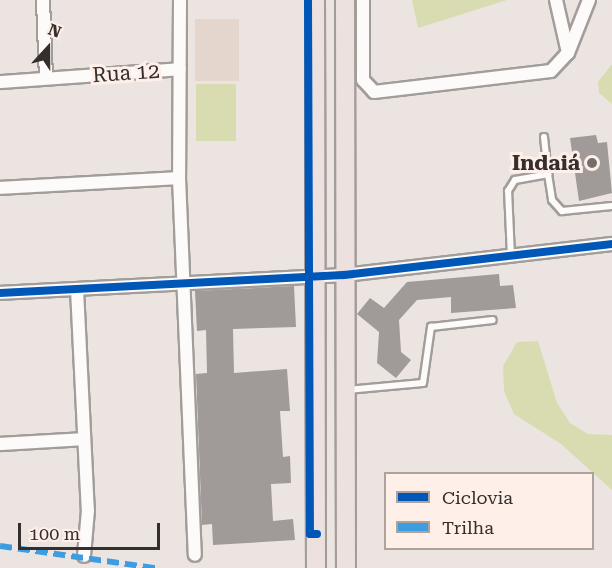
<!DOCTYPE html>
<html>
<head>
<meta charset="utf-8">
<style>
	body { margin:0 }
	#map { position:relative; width:612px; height:568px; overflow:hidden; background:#ece4e0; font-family:"Roboto Serif",serif }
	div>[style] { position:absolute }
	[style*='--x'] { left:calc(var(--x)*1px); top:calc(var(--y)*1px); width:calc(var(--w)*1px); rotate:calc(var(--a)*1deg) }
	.education>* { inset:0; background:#e4d6cc; transform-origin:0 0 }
	.green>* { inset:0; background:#d9dcb0; transform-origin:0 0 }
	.building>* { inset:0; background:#a09a98 }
	.roads { filter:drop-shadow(2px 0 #a39d9a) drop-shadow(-2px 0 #a39d9a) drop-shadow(0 2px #a39d9a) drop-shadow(0 -2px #a39d9a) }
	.lane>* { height:6px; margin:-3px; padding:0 3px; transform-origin:3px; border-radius:3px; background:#fcfbfa }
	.street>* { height:12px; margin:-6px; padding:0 6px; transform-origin:6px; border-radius:6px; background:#fcfbfa }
	.primary>* { height:18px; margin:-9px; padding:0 9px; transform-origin:9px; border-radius:9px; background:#ece1df }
	.quiet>* { height:6px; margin-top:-3px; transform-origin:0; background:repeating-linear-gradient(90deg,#3e9de1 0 12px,transparent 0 18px) }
	.cycleway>* { height:8px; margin:-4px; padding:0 4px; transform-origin:4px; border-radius:4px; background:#0057b8 }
	.dots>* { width:16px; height:16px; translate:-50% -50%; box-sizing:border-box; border:3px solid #ffefe9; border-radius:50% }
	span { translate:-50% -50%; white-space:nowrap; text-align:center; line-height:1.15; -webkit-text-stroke:6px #ffefe9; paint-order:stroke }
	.street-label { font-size:21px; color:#342e2c }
	.poi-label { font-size:21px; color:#342e2c; font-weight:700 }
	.right { translate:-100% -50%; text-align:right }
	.legend { position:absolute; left:384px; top:472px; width:210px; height:78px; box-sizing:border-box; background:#ffefe9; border:2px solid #aea29d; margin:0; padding:8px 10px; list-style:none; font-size:18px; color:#342e2c }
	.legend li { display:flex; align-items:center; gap:12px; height:30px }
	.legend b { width:30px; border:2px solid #aea29d }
	.north { position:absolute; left:18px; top:18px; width:60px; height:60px; -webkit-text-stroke:4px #ffefe9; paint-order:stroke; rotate:21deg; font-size:16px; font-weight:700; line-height:24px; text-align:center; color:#342e2c }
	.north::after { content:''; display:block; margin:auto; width:21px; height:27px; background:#342e2c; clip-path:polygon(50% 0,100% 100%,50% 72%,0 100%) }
	.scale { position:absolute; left:18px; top:523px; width:142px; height:27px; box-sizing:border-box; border:3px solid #342e2c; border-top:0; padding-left:8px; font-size:18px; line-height:21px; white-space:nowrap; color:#342e2c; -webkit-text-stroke:4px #ffefe9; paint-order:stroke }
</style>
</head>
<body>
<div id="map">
	<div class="education">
		<div style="left:195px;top:19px;width:44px;height:62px"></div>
	</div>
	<div class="green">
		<div style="clip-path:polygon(412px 0,507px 0,418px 28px)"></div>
		<div style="clip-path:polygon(612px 64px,612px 104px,599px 93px,598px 82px)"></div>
		<div style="left:196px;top:84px;width:40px;height:57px"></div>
		<div style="clip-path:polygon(538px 341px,557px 403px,570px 423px,588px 434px,612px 435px,612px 490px,561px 444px,514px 414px,504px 391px,503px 366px,517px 342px)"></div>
	</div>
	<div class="building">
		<div style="clip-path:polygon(596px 135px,598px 143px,607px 142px,612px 193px,579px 201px,570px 138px)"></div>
		<div style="clip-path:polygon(499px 274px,500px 286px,513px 285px,516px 308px,451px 313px,451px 297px,417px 300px,399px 320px,401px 352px,411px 360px,396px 378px,377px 363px,379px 332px,357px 314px,370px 298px,384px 308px,407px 282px)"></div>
		<div style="clip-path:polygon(294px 286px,296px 327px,233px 329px,234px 373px,287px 369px,290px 411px,280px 411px,283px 457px,290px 456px,291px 483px,271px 484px,273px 521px,293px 519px,295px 540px,213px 545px,212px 524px,202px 525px,196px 374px,207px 373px,206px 330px,197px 331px,195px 291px)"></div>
	</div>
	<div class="roads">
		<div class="lane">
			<div style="--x:544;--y:137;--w:37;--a:84"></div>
			<div style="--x:511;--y:256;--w:65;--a:-92.6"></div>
			<div style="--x:508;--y:191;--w:13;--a:-58"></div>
			<div style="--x:515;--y:180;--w:34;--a:-10"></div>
			<div style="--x:548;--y:174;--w:26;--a:81"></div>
			<div style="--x:552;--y:200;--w:15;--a:48"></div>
			<div style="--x:562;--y:211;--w:50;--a:-5.7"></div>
			<div style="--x:347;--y:390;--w:76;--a:-5.3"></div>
			<div style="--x:423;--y:383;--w:57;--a:-81.9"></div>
			<div style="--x:431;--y:327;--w:62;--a:-6.4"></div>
		</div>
		<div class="street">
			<div style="--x:43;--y:0;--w:78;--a:87.8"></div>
			<div style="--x:180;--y:0;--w:178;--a:90.3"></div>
			<div style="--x:179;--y:178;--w:377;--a:87.6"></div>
			<div style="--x:363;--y:0;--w:80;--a:90"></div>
			<div style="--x:363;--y:80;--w:16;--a:47"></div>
			<div style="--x:374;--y:92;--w:178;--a:-6.8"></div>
			<div style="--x:551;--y:71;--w:25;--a:-47"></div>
			<div style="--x:556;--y:0;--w:54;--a:77.2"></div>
			<div style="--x:568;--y:53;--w:57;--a:-68.4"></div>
			<div style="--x:0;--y:82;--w:180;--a:-4.1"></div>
			<div style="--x:0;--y:188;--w:179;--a:-3.2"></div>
			<div style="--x:77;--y:289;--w:221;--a:87.2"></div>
			<div style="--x:88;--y:510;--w:46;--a:95"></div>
			<div style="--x:0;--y:293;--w:344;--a:-3"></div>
			<div style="--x:344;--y:275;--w:270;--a:-6.6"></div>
			<div style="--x:0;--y:444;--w:84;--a:-3.4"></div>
		</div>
		<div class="primary">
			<div style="--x:315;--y:0;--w:568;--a:89.9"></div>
			<div style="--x:345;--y:0;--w:568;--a:89.9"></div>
		</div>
	</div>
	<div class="quiet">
		<div style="--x:0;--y:546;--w:157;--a:8.1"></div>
	</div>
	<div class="cycleway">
		<div style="--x:308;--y:0;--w:534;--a:89.79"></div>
		<div style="--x:310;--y:534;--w:7;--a:0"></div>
		<div style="--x:0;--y:293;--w:344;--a:-3"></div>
		<div style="--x:344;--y:275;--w:270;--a:-6.6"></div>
	</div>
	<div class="dots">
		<div style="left:592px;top:163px;background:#746e6b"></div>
	</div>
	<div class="street-label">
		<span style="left:126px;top:73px;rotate:-4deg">Rua 12</span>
	</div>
	<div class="poi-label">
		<span class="right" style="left:580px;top:163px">Indaiá</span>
	</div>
	<ul class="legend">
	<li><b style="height:8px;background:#0057b8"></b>Ciclovia</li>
	<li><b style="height:8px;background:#3e9de1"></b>Trilha</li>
	</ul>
	<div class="north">N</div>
	<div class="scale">100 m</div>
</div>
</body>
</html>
